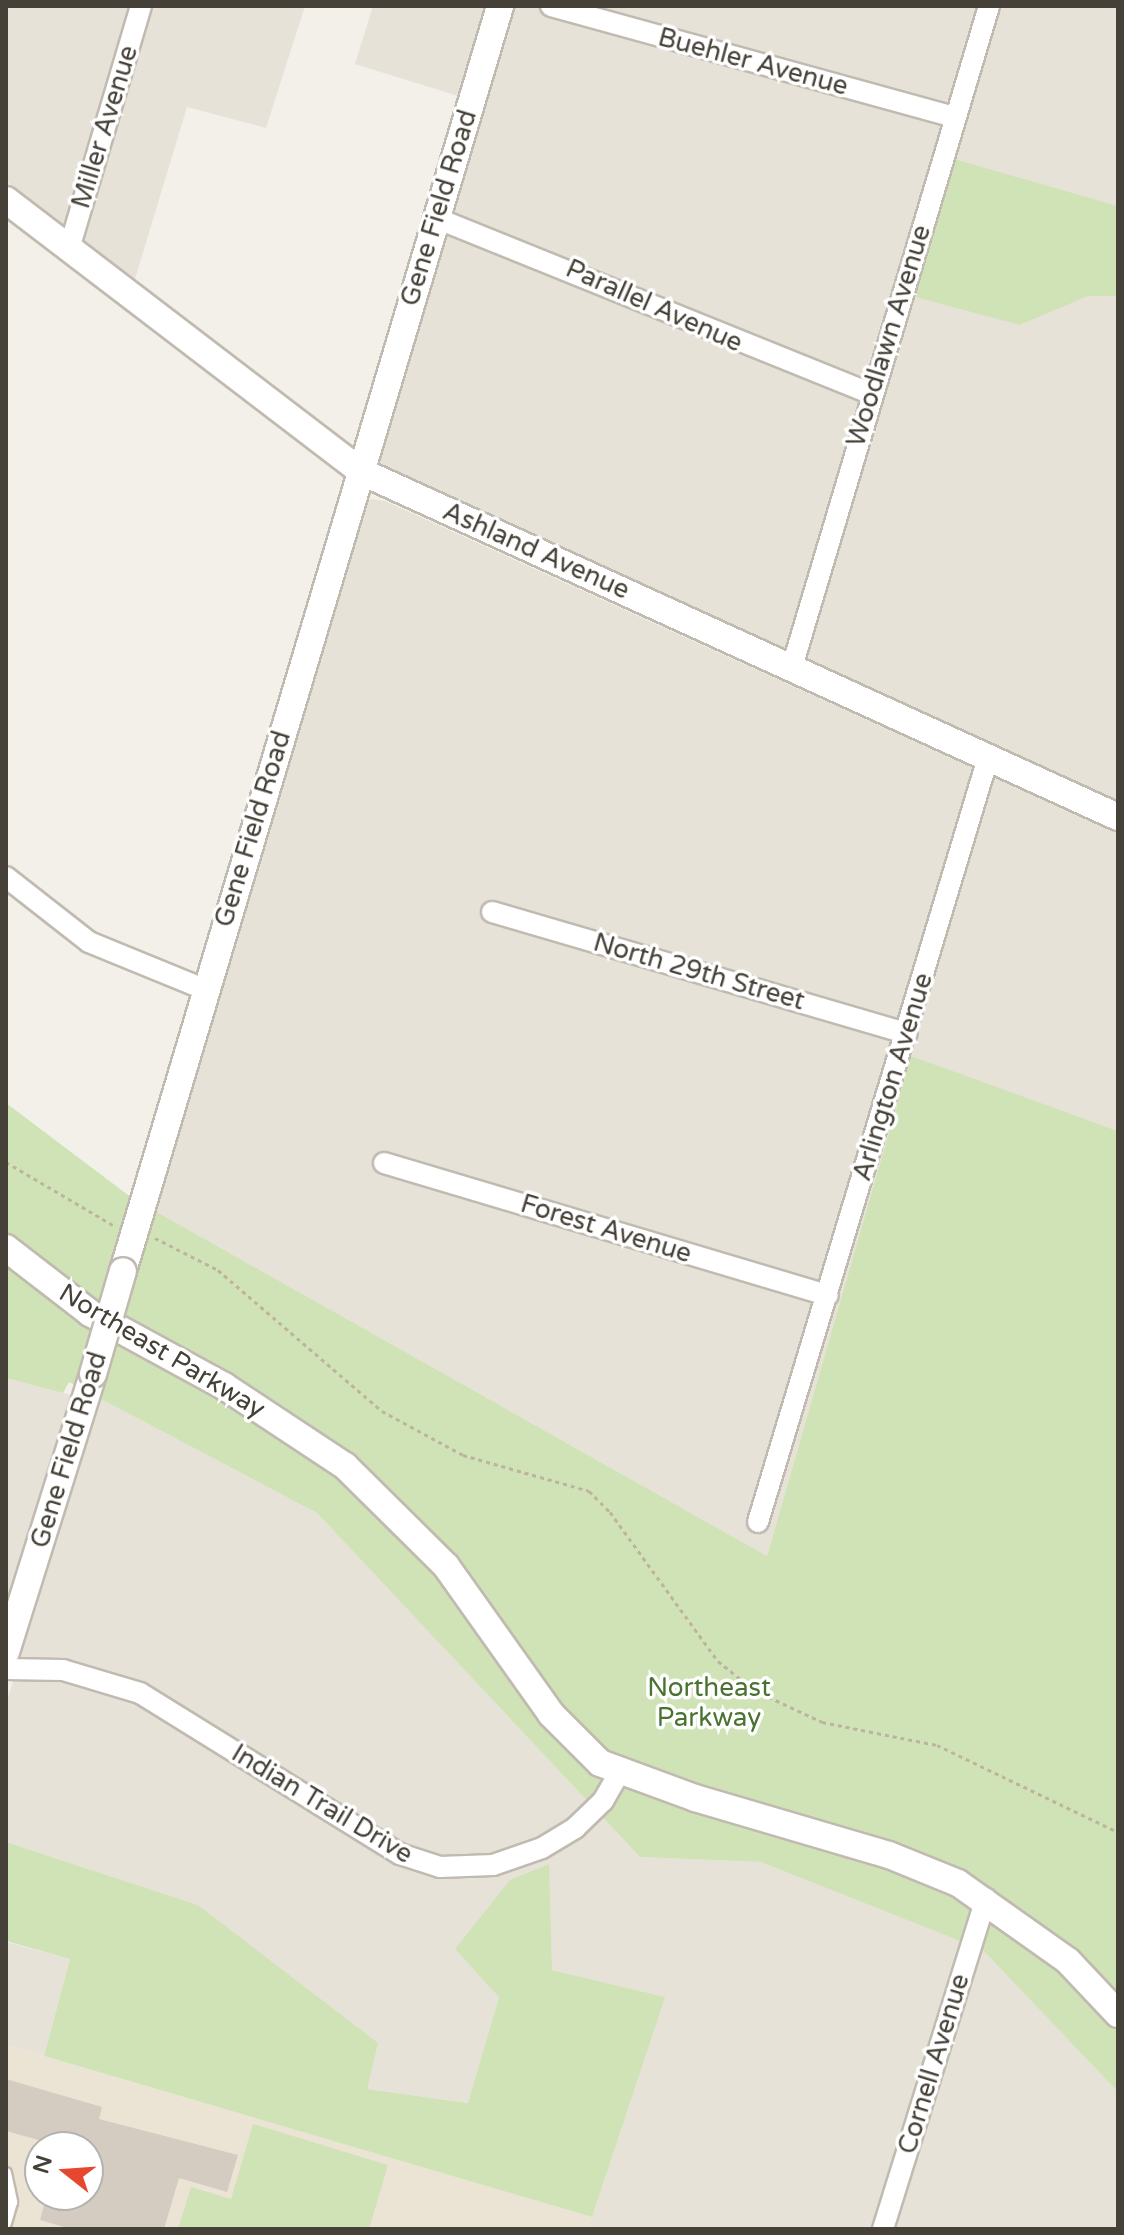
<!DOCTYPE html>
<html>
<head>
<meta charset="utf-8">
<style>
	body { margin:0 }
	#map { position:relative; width:1124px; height:2235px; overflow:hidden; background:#f3f0e9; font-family:"Varela Round",sans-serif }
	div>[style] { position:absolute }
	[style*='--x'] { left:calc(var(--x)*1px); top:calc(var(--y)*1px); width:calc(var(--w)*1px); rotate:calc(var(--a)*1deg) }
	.residential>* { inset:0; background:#e6e2d8 }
	.education>* { inset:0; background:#ebe4d5 }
	.green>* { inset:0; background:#cfe3b6 }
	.building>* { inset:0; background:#d4ccc0 }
	.path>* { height:3px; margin-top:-1.5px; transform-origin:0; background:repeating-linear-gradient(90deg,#beb39f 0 4px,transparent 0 8px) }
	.roads { filter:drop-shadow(2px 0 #c1bab0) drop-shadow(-2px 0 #c1bab0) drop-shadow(0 2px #c1bab0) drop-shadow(0 -2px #c1bab0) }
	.service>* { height:10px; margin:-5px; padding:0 5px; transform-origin:5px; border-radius:5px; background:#fff }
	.minor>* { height:20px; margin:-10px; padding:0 10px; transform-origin:10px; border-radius:10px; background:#fff }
	.tertiary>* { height:26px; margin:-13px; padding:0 13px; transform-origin:13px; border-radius:13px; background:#fff }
	.bridges { filter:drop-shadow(2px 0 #c1bab0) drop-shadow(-2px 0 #c1bab0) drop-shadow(0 2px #c1bab0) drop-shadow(0 -2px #c1bab0) }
	.tertiary-bridge>* { height:26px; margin:-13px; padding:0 13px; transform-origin:13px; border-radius:13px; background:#fff }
	span { translate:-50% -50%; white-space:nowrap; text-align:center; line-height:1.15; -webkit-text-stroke:7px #fff; paint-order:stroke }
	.street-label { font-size:26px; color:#464138 }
	.park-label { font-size:26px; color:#4a7331 }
	.frame { position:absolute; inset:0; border:8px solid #464138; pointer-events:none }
	.north { position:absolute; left:24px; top:2131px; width:80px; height:80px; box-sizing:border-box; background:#fff; border:2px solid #b5b3af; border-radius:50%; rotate:287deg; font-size:22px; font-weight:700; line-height:32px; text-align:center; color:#464138 }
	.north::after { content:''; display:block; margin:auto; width:28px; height:36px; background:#e5482e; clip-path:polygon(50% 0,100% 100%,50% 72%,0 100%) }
</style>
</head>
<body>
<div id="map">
	<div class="residential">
		<div style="clip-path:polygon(6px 6px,305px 6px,266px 128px,187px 107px,135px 279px,6px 181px)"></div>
		<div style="clip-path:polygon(373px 6px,485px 6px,458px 96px,355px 64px)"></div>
		<div style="clip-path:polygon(510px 6px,1118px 6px,1118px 206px,955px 159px,1020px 325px,1088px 295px,1118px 296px,1118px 805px,381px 464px,379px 455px)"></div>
		<div style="clip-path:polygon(371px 499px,385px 501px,1118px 834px,1118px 1131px,911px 1057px,767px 1556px,153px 1210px,363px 508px)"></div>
		<div style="clip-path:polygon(6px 1378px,75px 1396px,6px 1625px)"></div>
		<div style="clip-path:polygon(100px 1398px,317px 1513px,640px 1857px,761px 1862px,984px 1950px,1118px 2092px,1118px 2229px,588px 2229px,664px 1997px,552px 1970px,499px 1996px,469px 2103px,367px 2089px,198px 1905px,6px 1842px,6px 1704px)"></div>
		<div style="clip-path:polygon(6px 1942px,70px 1959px,44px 2056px,6px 2045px)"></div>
	</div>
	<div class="education">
		<div style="clip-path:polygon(evenodd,6px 2045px,592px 2217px,588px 2229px,6px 2229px,6px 2045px,40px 2147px,88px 2147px,88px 2195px,40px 2195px,40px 2147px)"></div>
	</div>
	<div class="green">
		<div style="clip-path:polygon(955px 159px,1118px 206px,1118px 296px,1088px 296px,1020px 325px,912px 296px)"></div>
		<div style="clip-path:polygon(911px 1056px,1118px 1131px,1118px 2092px,983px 1950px,761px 1862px,640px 1857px,317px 1513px,69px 1382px,63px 1393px,6px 1378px,6px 1103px,132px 1198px,767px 1556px)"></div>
		<div style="clip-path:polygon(6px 1842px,198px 1905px,378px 2043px,367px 2089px,468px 2103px,499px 1997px,455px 1949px,510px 1880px,549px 1864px,552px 1970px,665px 1997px,592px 2217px,44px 2056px,70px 1959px,6px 1941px)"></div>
		<div style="clip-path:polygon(253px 2124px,388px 2165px,369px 2229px,178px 2229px,191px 2187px,231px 2199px)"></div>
	</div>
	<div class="building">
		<div style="clip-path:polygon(6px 2079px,102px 2107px,99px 2119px,238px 2155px,227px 2192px,179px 2178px,164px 2229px,71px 2229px,40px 2220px,47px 2195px,88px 2195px,88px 2147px,64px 2147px,6px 2131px)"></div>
	</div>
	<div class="path">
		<div style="--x:6;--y:1162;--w:124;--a:30.5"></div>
		<div style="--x:155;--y:1238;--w:71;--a:26.9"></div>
		<div style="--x:218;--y:1270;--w:216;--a:40.7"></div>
		<div style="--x:382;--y:1411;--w:92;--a:28.5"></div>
		<div style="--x:463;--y:1455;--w:131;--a:15.9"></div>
		<div style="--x:589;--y:1491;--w:30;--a:45"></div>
		<div style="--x:610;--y:1512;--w:184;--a:54.1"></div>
		<div style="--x:718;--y:1661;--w:46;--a:38.9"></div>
		<div style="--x:754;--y:1690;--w:75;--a:25.2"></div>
		<div style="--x:822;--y:1722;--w:117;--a:11.3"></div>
		<div style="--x:937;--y:1745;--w:201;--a:25.7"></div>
	</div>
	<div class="roads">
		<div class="service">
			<div style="--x:6;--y:2173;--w:30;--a:78"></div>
			<div style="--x:12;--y:2202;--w:22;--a:106"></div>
		</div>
		<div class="minor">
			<div style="--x:551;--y:6;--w:419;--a:15.4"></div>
			<div style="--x:436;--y:218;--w:470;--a:22"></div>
			<div style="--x:69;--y:249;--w:253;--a:-73.5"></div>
			<div style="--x:792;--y:667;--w:690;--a:-73.4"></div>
			<div style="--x:6;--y:877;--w:105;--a:38.1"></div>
			<div style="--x:89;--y:942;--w:126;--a:22.3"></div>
			<div style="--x:492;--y:912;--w:432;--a:16.3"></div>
			<div style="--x:384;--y:1163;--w:463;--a:16.6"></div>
			<div style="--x:758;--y:1522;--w:798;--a:-73.25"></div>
			<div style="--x:6;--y:1669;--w:57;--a:1"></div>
			<div style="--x:63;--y:1670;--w:80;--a:16.6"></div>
			<div style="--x:140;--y:1693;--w:306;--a:31.8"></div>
			<div style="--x:400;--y:1854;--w:42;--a:18"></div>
			<div style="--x:440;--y:1867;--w:53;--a:-2.2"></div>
			<div style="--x:493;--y:1865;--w:52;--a:-19.1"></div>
			<div style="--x:542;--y:1848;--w:39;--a:-31"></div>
			<div style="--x:575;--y:1828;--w:39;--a:-44"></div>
			<div style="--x:603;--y:1801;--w:34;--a:-60"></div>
			<div style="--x:883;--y:2229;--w:346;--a:-72.7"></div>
		</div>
		<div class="tertiary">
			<div style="--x:6;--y:200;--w:446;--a:37.4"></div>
			<div style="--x:360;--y:471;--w:833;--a:24.54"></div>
			<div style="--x:6;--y:1248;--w:106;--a:37.7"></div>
			<div style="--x:90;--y:1313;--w:153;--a:28.6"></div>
			<div style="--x:224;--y:1386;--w:145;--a:33.5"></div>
			<div style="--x:345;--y:1466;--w:142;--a:44.7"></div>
			<div style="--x:446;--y:1566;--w:181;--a:54.6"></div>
			<div style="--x:551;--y:1714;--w:69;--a:45"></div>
			<div style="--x:600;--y:1763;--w:101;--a:20.2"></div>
			<div style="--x:695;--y:1798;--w:202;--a:16.4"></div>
			<div style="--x:889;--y:1855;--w:74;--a:22.1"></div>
			<div style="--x:958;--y:1883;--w:135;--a:35.3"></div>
			<div style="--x:1068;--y:1961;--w:73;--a:46.7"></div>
			<div style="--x:123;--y:1271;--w:1320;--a:-73.4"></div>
			<div style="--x:6;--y:1652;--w:291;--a:-72.6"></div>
		</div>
	</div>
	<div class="bridges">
		<div class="tertiary-bridge">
			<div style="--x:93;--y:1374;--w:107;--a:-73.8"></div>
		</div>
	</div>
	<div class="street-label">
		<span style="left:753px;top:62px;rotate:15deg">Buehler Avenue</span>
		<span style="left:105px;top:127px;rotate:-73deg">Miller Avenue</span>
		<span style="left:439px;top:208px;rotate:-73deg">Gene Field Road</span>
		<span style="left:654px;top:306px;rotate:24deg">Parallel Avenue</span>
		<span style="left:889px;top:336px;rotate:-73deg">Woodlawn Avenue</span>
		<span style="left:536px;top:551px;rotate:24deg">Ashland Avenue</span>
		<span style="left:253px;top:829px;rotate:-73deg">Gene Field Road</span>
		<span style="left:699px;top:972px;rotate:16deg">North 29th Street</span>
		<span style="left:893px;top:1077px;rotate:-73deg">Arlington Avenue</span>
		<span style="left:606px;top:1229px;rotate:17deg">Forest Avenue</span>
		<span style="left:162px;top:1351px;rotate:31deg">Northeast Parkway</span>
		<span style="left:69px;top:1450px;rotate:-73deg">Gene Field Road</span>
		<span style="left:322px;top:1804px;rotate:31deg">Indian Trail Drive</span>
		<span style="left:934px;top:2064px;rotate:-73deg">Cornell Avenue</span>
	</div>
	<div class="park-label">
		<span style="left:709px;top:1703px">Northeast<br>Parkway</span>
	</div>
	<div class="frame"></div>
	<div class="north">N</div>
</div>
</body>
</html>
